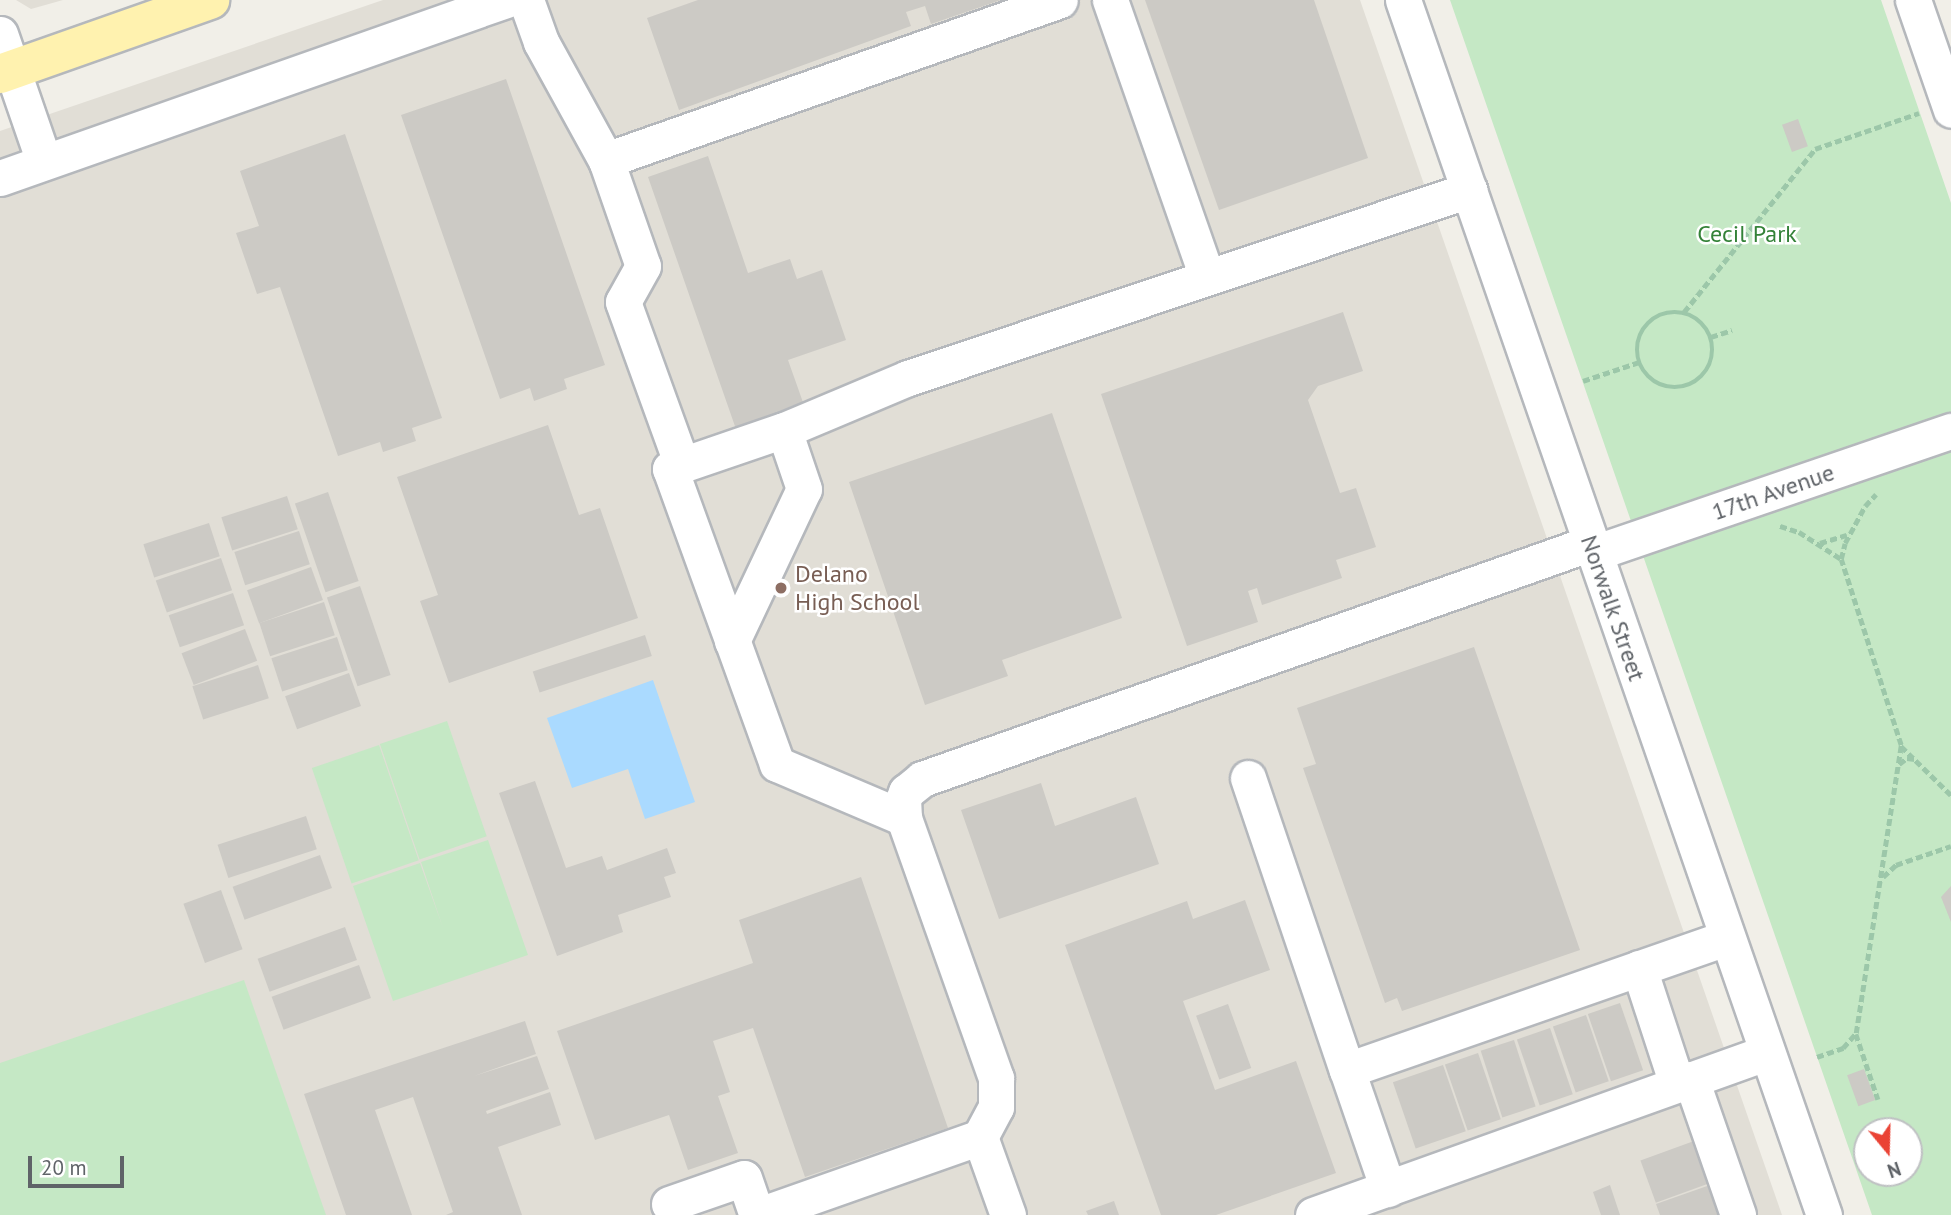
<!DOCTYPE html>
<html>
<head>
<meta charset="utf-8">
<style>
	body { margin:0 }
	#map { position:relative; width:1951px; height:1215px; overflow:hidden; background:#f1efe8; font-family:"PT Sans",sans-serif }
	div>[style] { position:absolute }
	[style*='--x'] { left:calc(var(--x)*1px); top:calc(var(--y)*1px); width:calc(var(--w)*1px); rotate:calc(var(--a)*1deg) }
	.education>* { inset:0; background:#e1ded6 }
	.green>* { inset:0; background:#c5e8c5; transform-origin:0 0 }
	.water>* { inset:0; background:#aadaff }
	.building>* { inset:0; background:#cccac5; transform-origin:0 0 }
	.path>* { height:4.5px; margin-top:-2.25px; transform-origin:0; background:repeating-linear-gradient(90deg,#9cc7a9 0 7px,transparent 0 10.5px) }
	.path>.ring { margin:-2.25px; padding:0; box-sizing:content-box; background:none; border:4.5px solid #9cc7a9; border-radius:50% }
	.roads { filter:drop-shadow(2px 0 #b5b8bc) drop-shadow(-2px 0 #b5b8bc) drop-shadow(0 2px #b5b8bc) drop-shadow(0 -2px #b5b8bc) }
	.minor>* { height:35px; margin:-17.5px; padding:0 17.5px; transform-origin:17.5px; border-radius:17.5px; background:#fff }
	.major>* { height:38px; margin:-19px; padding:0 19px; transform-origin:19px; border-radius:19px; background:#fff2af }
	.dots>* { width:19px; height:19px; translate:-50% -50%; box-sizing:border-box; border:4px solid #fff; border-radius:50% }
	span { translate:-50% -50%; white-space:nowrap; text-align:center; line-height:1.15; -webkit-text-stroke:5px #fff; paint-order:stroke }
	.park-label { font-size:24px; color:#348238 }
	.street-label { font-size:24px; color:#5f6368 }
	.education-label { font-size:24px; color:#785e54 }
	.left { translate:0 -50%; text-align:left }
	.north { position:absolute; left:1853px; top:1117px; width:70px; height:70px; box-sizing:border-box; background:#fff; border:2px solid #bfc1c3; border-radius:50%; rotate:161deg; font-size:19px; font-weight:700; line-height:28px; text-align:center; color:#5f6368 }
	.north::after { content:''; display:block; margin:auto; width:24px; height:32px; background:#ea4335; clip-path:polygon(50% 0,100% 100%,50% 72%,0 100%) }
	.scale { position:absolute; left:28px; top:1156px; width:96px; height:32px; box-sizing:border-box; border:4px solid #5f6368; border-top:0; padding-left:9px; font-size:21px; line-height:24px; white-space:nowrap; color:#5f6368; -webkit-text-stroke:5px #fff; paint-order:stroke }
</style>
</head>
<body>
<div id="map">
	<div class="education">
		<div style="clip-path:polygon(16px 0,63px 0,31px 9px)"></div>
		<div style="clip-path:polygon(383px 0,1360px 0,1782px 1215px,0 1215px,0 131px)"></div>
	</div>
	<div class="green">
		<div style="clip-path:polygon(evenodd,1450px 0,1881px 0,1951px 203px,1951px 1215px,1872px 1215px,1450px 0,1867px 1131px,1909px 1131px,1909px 1173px,1867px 1173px,1867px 1131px)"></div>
		<div style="left:447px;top:721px;width:122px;height:71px;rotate:71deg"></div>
		<div style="left:379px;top:745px;width:122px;height:71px;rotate:71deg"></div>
		<div style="clip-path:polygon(488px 840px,528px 955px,393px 1001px,353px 886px,420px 863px,443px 928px,421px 862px)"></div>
		<div style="clip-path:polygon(244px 980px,326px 1215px,0 1215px,0 1063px)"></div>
	</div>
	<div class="water">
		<div style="clip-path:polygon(653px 680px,695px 802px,645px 819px,628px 769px,572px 788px,547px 718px)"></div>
	</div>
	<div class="building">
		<div style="clip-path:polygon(698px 0,1001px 0,931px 24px,925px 6px,906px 12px,911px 26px,679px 110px,647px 18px)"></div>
		<div style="clip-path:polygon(1145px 0,1314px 0,1368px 158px,1219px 210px)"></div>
		<div style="clip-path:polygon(506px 79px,605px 365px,564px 379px,567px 389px,534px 401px,530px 388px,500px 399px,401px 115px)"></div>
		<div style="left:1798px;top:119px;width:29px;height:17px;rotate:70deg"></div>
		<div style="clip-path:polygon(345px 134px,442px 418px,412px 428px,416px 441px,383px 452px,380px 442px,338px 456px,280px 287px,257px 294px,236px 233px,259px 226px,240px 171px)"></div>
		<div style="clip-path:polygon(708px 156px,748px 273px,790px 259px,797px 279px,822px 270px,846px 340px,788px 360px,805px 408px,737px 432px,648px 177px)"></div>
		<div style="clip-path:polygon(1343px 312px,1363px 371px,1318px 386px,1308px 400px,1340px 493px,1356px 488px,1376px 547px,1336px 560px,1342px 578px,1262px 605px,1257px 588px,1248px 591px,1258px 622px,1187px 646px,1101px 394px)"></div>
		<div style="clip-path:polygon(1052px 413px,1122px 618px,1002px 660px,1008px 676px,925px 705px,849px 482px)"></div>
		<div style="clip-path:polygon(548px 425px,579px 515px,600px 508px,638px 618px,449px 683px,420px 601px,438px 595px,397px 477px)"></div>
		<div style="left:328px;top:492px;width:94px;height:35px;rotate:71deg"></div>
		<div style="left:287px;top:496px;width:35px;height:69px;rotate:72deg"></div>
		<div style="left:209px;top:523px;width:35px;height:69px;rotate:72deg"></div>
		<div style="left:299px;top:531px;width:35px;height:68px;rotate:72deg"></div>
		<div style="left:221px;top:558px;width:34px;height:69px;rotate:71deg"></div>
		<div style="left:311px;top:567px;width:35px;height:68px;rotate:70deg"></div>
		<div style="left:360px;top:586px;width:94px;height:35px;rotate:71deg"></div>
		<div style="left:233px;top:593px;width:34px;height:68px;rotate:71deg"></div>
		<div style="left:324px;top:602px;width:35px;height:68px;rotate:72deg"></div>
		<div style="left:245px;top:629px;width:34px;height:68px;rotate:69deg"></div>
		<div style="left:645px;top:635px;width:22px;height:118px;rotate:72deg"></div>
		<div style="left:337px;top:637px;width:35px;height:69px;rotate:72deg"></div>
		<div style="clip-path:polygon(1474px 647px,1580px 950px,1402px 1011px,1397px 998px,1385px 1003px,1303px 768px,1316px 764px,1297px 708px)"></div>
		<div style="left:258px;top:665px;width:35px;height:69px;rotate:72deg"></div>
		<div style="left:349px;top:673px;width:35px;height:68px;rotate:70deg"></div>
		<div style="clip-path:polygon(535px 781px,566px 868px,602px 856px,607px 870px,667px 848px,676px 873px,664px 877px,671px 897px,618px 915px,623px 932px,557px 956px,499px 793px)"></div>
		<div style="clip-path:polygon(1041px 783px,1055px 826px,1136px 797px,1159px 864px,999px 919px,961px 810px)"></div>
		<div style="left:306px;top:816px;width:35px;height:93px;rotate:72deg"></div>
		<div style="left:320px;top:855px;width:35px;height:93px;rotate:70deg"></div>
		<div style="clip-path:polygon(861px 877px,948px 1128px,805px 1177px,753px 1028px,713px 1041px,730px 1092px,718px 1096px,738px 1153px,688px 1170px,669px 1115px,595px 1140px,557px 1031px,753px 963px,739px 920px)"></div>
		<div style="clip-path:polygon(1951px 886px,1951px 922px,1941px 897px)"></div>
		<div style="left:221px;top:890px;width:63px;height:40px;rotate:70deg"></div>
		<div style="clip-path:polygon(1245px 900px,1270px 970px,1183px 1001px,1215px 1090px,1296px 1061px,1336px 1173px,1216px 1215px,1161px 1215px,1065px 945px,1187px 901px,1193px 919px)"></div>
		<div style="left:345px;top:927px;width:35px;height:93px;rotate:70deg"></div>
		<div style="left:359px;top:965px;width:35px;height:93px;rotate:70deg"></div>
		<div style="left:1620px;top:1003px;width:71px;height:34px;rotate:71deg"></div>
		<div style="left:1228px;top:1004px;width:68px;height:34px;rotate:70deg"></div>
		<div style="left:1586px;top:1015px;width:70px;height:35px;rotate:71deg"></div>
		<div style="clip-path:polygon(525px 1021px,536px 1054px,474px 1076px,537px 1056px,549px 1089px,486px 1111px,487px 1114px,550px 1092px,561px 1125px,498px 1147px,522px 1215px,446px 1215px,453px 1212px,413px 1097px,375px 1110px,412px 1215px,346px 1215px,304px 1094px)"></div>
		<div style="left:1550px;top:1028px;width:70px;height:35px;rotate:71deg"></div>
		<div style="left:1514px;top:1040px;width:70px;height:35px;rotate:72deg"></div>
		<div style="left:1478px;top:1053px;width:70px;height:35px;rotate:71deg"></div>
		<div style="left:1443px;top:1065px;width:70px;height:53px;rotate:71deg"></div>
		<div style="left:1864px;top:1069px;width:33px;height:18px;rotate:70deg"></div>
		<div style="left:1694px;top:1141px;width:45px;height:57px;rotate:70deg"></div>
		<div style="clip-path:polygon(1610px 1185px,1620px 1215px,1601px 1215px,1593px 1192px)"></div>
		<div style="clip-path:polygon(1710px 1185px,1720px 1215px,1660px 1215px,1656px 1204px)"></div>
		<div style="clip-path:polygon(1114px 1201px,1119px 1215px,1088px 1215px,1086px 1211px)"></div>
	</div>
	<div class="path">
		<div class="ring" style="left:1637px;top:312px;width:71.5px;height:71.5px"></div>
		<div style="--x:1684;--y:312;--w:209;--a:-51.2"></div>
		<div style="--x:1815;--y:149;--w:110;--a:-19.1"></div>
		<div style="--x:1711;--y:337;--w:22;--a:-18"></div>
		<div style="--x:1583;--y:381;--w:59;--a:-18.7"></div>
		<div style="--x:1780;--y:526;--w:20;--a:18"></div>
		<div style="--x:1799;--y:532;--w:50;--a:32.7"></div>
		<div style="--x:1841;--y:559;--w:16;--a:-76"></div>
		<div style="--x:1845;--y:543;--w:42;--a:-61.6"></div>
		<div style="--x:1865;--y:506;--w:16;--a:-47"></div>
		<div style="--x:1820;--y:543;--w:28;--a:-17"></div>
		<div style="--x:1901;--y:746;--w:70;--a:44.4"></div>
		<div style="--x:1899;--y:764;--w:10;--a:-37"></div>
		<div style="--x:1907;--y:758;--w:8;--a:7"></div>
		<div style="--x:1883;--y:877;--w:18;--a:-43"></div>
		<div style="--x:1896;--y:865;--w:58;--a:-19.1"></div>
		<div style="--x:1856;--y:1034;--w:69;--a:71.3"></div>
		<div style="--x:1817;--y:1057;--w:28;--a:-19"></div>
		<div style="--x:1843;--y:1048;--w:20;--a:-49"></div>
		<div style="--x:1856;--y:1033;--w:291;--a:-81.1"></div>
		<div style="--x:1901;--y:745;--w:195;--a:-107.9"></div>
	</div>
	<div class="roads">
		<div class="minor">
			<div style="--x:526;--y:0;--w:45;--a:70.3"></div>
			<div style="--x:541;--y:42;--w:135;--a:61.2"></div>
			<div style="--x:606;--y:160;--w:112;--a:70.8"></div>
			<div style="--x:643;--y:266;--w:41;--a:119.1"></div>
			<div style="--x:623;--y:302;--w:173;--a:70.1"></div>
			<div style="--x:1110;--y:0;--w:293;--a:70.7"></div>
			<div style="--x:1403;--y:0;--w:1286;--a:70.89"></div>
			<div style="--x:1913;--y:0;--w:116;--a:70.9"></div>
			<div style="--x:0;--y:34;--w:135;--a:71"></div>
			<div style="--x:606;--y:160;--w:481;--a:-19.4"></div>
			<div style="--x:0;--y:178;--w:536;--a:-19.38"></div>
			<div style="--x:1594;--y:553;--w:377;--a:-18.9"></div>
			<div style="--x:732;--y:641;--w:168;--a:-64.7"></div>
			<div style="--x:804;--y:489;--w:62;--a:-108.7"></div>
			<div style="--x:1248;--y:778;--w:308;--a:71.3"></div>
			<div style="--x:904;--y:818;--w:18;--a:-93"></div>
			<div style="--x:903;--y:800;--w:9;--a:-69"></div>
			<div style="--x:906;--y:792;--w:21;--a:-39"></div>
			<div style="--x:922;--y:779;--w:709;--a:-19.43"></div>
			<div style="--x:1639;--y:968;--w:122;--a:71.9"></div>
			<div style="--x:1691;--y:1079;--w:144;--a:70.9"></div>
			<div style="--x:1388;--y:1189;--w:126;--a:-109"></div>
			<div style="--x:1347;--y:1070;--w:402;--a:-19.2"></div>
			<div style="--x:669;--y:1204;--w:79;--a:-19.1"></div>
			<div style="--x:744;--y:1178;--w:39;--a:71"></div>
			<div style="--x:759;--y:1215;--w:234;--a:-19.4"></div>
			<div style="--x:1008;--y:1215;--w:83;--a:-109.7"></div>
			<div style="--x:980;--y:1137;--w:34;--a:-62"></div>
			<div style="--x:996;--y:1107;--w:29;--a:-90"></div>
			<div style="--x:996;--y:1078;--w:276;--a:-109.5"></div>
			<div style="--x:904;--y:818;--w:138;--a:-157"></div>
			<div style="--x:777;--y:764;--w:314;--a:-109.9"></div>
			<div style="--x:670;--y:469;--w:120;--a:-18.9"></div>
			<div style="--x:784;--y:430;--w:134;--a:-22.8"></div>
			<div style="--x:908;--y:378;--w:592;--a:-18.53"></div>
			<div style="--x:1313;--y:1215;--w:482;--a:-19.7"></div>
		</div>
		<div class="major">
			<div style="--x:0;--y:74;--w:223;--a:-19.4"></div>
		</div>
	</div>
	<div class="dots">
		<div style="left:781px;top:588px;background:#8d6e63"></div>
	</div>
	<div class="park-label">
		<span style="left:1747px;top:234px">Cecil Park</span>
	</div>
	<div class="street-label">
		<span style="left:1773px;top:492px;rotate:-19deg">17th Avenue</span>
		<span style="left:1613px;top:608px;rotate:71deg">Norwalk Street</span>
	</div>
	<div class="education-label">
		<span class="left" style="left:795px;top:588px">Delano<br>High School</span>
	</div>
	<div class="north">N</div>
	<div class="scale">20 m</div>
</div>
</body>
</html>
